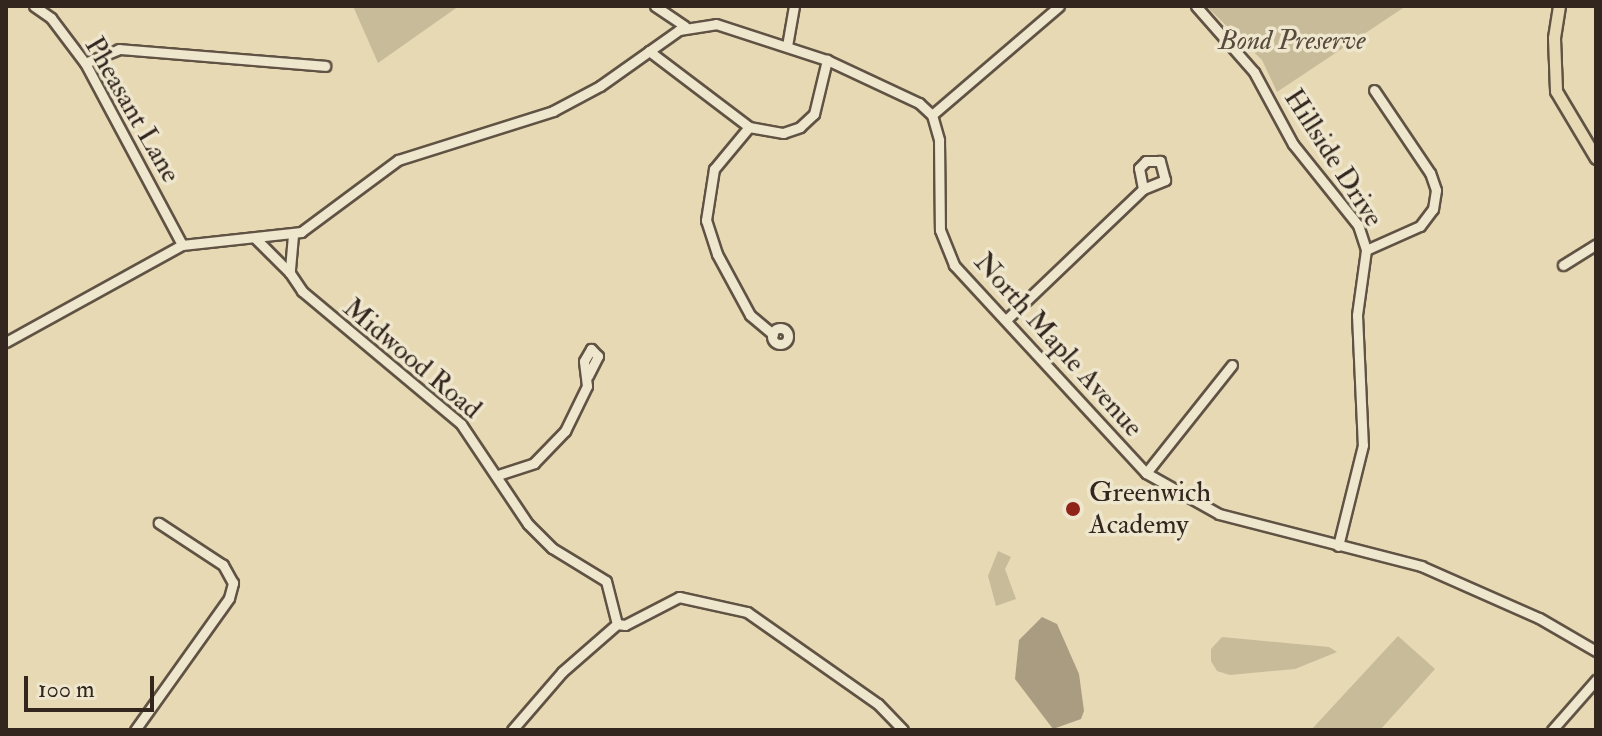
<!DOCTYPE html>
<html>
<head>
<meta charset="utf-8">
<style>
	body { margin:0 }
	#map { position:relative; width:1602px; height:736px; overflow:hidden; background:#e6d9b3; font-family:"IM FELL Double Pica",serif }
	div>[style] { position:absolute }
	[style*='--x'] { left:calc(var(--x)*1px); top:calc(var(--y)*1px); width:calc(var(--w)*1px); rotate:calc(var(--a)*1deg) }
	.green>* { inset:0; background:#c8bb9a }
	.water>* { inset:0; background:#a99c81 }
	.roads { filter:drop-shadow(2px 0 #605344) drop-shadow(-2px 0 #605344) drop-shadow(0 2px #605344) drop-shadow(0 -2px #605344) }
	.minor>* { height:9px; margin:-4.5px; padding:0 4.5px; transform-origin:4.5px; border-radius:4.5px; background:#efe6ce }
	.minor>.ring { margin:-4.5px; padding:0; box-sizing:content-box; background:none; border:9px solid #efe6ce; border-radius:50% }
	.major>* { height:11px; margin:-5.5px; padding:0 5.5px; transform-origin:5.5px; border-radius:5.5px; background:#e6d9b3 }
	.dots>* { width:22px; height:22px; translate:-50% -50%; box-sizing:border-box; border:4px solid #efe6ce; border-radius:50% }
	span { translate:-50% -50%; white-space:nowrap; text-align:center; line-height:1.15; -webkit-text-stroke:7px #efe6ce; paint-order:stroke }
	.park-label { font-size:28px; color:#584b3e; font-style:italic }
	.street-label { font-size:28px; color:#33261f }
	.poi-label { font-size:28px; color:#33261f }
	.left { translate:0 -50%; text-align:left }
	.frame { position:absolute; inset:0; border:8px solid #33261f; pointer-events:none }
	.scale { position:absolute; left:24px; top:676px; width:130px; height:36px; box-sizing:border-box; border:4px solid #33261f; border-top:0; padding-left:10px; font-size:24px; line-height:28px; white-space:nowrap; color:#33261f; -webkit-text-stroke:6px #efe6ce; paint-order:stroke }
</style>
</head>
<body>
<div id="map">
	<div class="green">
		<div style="clip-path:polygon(353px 6px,459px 6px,378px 63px)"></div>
		<div style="clip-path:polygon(1206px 6px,1406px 6px,1277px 92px,1262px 60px)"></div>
		<div style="clip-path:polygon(998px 551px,1011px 557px,1005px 569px,1016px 599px,996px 606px,988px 576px)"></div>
		<div style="clip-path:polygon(1398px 636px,1435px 669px,1380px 730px,1311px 730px)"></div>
		<div style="clip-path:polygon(1222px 637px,1329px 647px,1337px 652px,1295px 669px,1230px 675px,1217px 671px,1211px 661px,1211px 649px)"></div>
	</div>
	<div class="water">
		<div style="clip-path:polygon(1042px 617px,1057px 624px,1079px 674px,1084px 711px,1081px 719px,1053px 729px,1015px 679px,1019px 640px)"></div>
	</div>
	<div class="roads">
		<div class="minor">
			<div style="--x:34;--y:6;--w:21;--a:35"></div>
			<div style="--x:51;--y:18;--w:56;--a:52.9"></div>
			<div style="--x:85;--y:63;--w:206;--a:61.9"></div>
			<div style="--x:655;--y:6;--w:36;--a:34"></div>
			<div style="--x:1196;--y:6;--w:88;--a:48.7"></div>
			<div style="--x:1254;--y:72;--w:82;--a:61.6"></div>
			<div style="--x:1293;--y:144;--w:104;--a:51.3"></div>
			<div style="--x:1358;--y:225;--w:26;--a:72"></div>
			<div style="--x:1366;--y:250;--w:66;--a:97.9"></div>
			<div style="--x:1357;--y:315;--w:130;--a:87.4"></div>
			<div style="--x:1363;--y:445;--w:104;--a:103.9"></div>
			<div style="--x:787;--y:46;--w:41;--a:-80.1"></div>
			<div style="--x:649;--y:51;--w:126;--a:37.2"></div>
			<div style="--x:749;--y:127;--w:35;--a:10"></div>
			<div style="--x:783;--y:133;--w:18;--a:-19"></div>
			<div style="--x:800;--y:127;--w:19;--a:-43"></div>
			<div style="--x:814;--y:114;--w:56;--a:-76.5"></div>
			<div style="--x:85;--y:63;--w:37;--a:-22"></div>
			<div style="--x:119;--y:49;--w:207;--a:4.7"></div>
			<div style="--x:932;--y:115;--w:167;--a:-40.6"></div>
			<div style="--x:749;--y:127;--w:55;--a:129.8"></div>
			<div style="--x:714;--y:169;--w:52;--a:98.9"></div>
			<div style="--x:706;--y:220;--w:36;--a:72"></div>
			<div style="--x:717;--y:254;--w:69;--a:61.6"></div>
			<div style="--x:750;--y:315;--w:30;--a:40"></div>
			<div style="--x:293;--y:235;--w:38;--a:95"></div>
			<div style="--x:290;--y:273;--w:22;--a:56"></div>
			<div style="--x:302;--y:291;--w:207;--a:39.9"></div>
			<div style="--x:461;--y:424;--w:120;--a:56.2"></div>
			<div style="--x:528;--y:524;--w:34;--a:45"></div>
			<div style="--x:552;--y:548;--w:63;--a:31.4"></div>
			<div style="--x:606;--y:581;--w:44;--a:75.7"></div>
			<div style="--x:617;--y:624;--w:8;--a:7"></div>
			<div style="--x:625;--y:625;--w:61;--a:-27.4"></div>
			<div style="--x:679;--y:597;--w:70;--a:12.4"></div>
			<div style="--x:747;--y:612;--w:160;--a:35.1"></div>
			<div style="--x:878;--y:704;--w:36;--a:46"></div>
			<div style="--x:256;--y:239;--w:48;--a:45"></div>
			<div style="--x:1366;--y:250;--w:59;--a:-24"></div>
			<div style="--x:1420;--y:226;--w:21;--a:-53"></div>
			<div style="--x:1433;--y:209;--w:19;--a:-81"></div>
			<div style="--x:1436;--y:190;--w:18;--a:-109"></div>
			<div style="--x:1430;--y:173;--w:100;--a:-124"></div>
			<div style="--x:1563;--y:265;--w:39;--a:-32"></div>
			<div style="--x:1006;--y:320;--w:190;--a:-43.7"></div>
			<div style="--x:1143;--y:189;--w:24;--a:-22"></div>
			<div style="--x:1165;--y:180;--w:20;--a:-105"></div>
			<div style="--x:1160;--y:161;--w:14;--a:180"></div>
			<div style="--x:1146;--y:161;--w:10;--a:135"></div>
			<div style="--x:1139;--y:168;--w:21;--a:79"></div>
			<div class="ring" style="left:772px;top:328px;width:7px;height:7px"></div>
			<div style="--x:6;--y:342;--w:201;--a:-28.9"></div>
			<div style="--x:182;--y:245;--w:120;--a:-6.2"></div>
			<div style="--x:301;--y:232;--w:121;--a:-36.6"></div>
			<div style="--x:398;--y:160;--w:163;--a:-17.5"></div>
			<div style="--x:553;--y:111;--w:53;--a:-28"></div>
			<div style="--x:600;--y:86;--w:97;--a:-35.3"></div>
			<div style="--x:679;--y:30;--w:37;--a:-9"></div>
			<div style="--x:716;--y:24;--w:117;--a:18"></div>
			<div style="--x:827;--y:60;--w:102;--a:25.1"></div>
			<div style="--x:919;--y:103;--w:18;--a:43"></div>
			<div style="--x:932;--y:115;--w:26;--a:74"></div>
			<div style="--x:939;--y:140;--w:90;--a:89.4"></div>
			<div style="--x:940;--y:230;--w:38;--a:68"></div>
			<div style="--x:954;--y:265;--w:283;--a:47.3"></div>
			<div style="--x:1146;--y:473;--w:84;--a:29.3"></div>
			<div style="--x:1219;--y:514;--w:209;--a:14.4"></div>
			<div style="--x:1421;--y:566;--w:129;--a:23.8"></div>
			<div style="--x:1539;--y:618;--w:66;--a:30.1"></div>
			<div style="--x:1146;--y:473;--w:138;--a:-51.5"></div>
			<div style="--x:498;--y:475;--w:38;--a:-18"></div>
			<div style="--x:534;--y:463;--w:45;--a:-45.9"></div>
			<div style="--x:565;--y:431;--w:50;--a:-63.9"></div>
			<div style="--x:587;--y:386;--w:25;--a:-97"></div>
			<div style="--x:584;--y:361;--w:14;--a:-60"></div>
			<div style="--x:591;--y:349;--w:10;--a:45"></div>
			<div style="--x:598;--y:356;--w:22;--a:117"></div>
			<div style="--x:135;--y:730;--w:162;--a:-54.5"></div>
			<div style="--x:229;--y:598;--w:16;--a:-75"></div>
			<div style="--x:233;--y:583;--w:21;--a:-119"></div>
			<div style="--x:223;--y:565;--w:77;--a:-146.7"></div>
			<div style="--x:512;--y:730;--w:77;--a:-49.2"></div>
			<div style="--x:562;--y:672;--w:73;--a:-41.1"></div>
			<div style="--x:1552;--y:730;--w:67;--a:-48.7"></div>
		</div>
		<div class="major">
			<div style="--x:1559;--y:6;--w:32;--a:99"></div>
			<div style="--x:1554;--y:38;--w:53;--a:87.8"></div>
			<div style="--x:1556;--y:91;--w:78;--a:59.2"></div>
		</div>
	</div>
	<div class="dots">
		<div style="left:1073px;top:509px;background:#8f2418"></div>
	</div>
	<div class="park-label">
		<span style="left:1292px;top:41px">Bond Preserve</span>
	</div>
	<div class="street-label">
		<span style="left:132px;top:110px;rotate:60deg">Pheasant Lane</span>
		<span style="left:1333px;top:158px;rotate:57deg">Hillside Drive</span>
		<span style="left:1058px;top:345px;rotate:48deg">North Maple Avenue</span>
		<span style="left:412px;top:359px;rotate:40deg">Midwood Road</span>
	</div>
	<div class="poi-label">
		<span class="left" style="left:1089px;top:509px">Greenwich<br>Academy</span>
	</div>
	<div class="frame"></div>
	<div class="scale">100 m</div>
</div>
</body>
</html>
